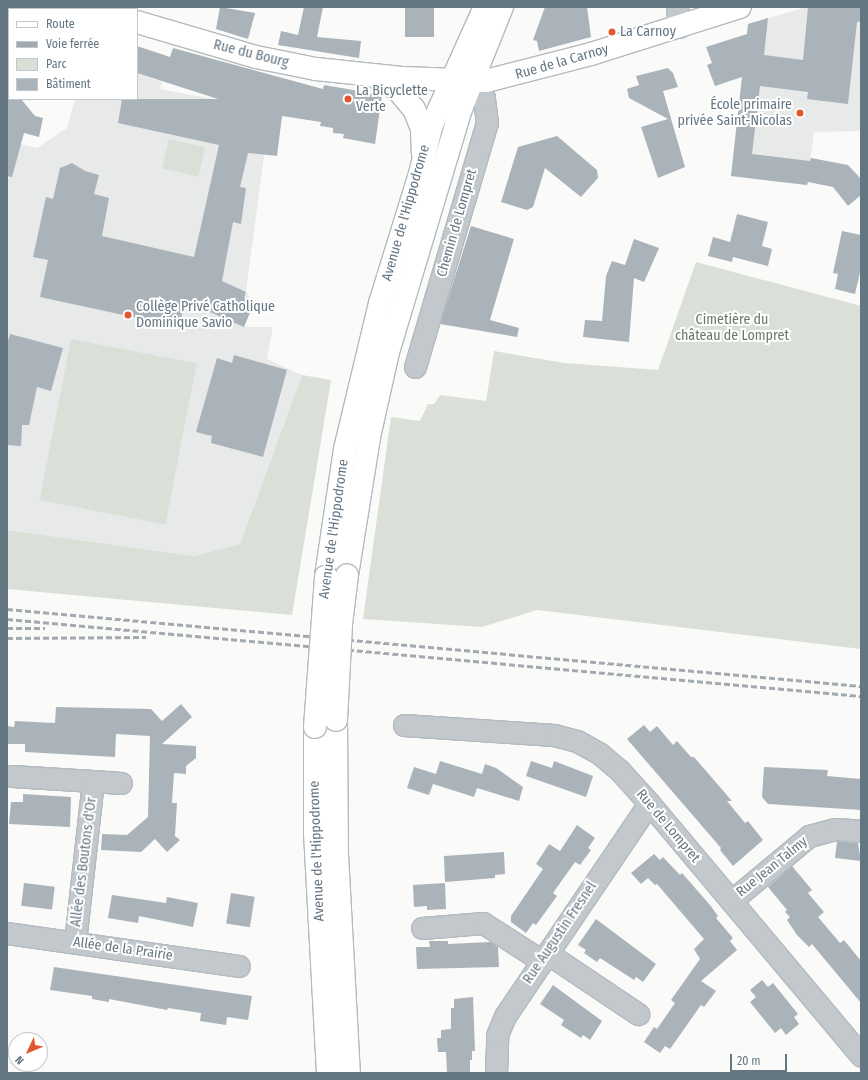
<!DOCTYPE html>
<html>
<head>
<meta charset="utf-8">
<style>
	body { margin:0 }
	#map { position:relative; width:868px; height:1080px; overflow:hidden; background:#fafaf8; font-family:"Fira Sans Condensed",sans-serif }
	div>[style] { position:absolute }
	[style*='--x'] { left:calc(var(--x)*1px); top:calc(var(--y)*1px); width:calc(var(--w)*1px); rotate:calc(var(--a)*1deg) }
	.built>* { inset:0; background:#e8e9e9 }
	.green>* { inset:0; background:#dadfd7; transform-origin:0 0 }
	.building>* { inset:0; background:#aab3b9; transform-origin:0 0 }
	.roads { filter:drop-shadow(1px 0 #b3babf) drop-shadow(-1px 0 #b3babf) drop-shadow(0 1px #b3babf) drop-shadow(0 -1px #b3babf) }
	.street>* { height:21px; margin:-10.5px; padding:0 10.5px; transform-origin:10.5px; border-radius:10.5px; background:#c3c8cc }
	.secondary>* { height:22px; margin:-11px; padding:0 11px; transform-origin:11px; border-radius:11px; background:#fff }
	.primary>* { height:22px; margin:-11px; padding:0 11px; transform-origin:11px; border-radius:11px; background:#fff }
	.rail>* { height:3px; margin-top:-1.5px; transform-origin:0; background:repeating-linear-gradient(90deg,#a2aab0 0 6px,transparent 0 9px) }
	.bridges { filter:drop-shadow(1px 0 #b5babe) drop-shadow(-1px 0 #b5babe) drop-shadow(0 1px #b5babe) drop-shadow(0 -1px #b5babe) }
	.primary-bridge>* { height:22px; margin:-11px; padding:0 11px; transform-origin:11px; border-radius:11px; background:#fff }
	.dots>* { width:11px; height:11px; translate:-50% -50%; box-sizing:border-box; border:2px solid #fff; border-radius:50% }
	span { translate:-50% -50%; white-space:nowrap; text-align:center; line-height:1.15; -webkit-text-stroke:4px #fff; paint-order:stroke }
	.poi-label { font-size:14px; color:#657683 }
	.left { translate:0 -50%; text-align:left }
	.right { translate:-100% -50%; text-align:right }
	.street-label { font-size:14px; color:#657683 }
	.park-label { font-size:14px; color:#687a64 }
	.frame { position:absolute; inset:0; border:8px solid #657683; pointer-events:none }
	.legend { position:absolute; left:8px; top:8px; width:130px; height:92px; box-sizing:border-box; background:#fff; border:1px solid #c1c8cd; margin:0; padding:5px 7px; list-style:none; font-size:12px; color:#657683 }
	.legend li { display:flex; align-items:center; gap:8px; height:20px }
	.legend b { width:20px; border:1px solid #c1c8cd }
	.north { position:absolute; left:8px; top:1032px; width:40px; height:40px; box-sizing:border-box; background:#fff; border:1px solid #c1c8cd; border-radius:50%; rotate:226deg; font-size:11px; font-weight:700; line-height:16px; text-align:center; color:#657683 }
	.north::after { content:''; display:block; margin:auto; width:14px; height:18px; background:#e4572e; clip-path:polygon(50% 0,100% 100%,50% 72%,0 100%) }
	.scale { position:absolute; left:730px; top:1054px; width:57px; height:18px; box-sizing:border-box; border:2px solid #657683; border-top:0; padding-left:5px; font-size:12px; line-height:14px; white-space:nowrap; color:#657683; -webkit-text-stroke:3px #fff; paint-order:stroke }
</style>
</head>
<body>
<div id="map">
	<div class="built">
		<div style="clip-path:polygon(807px 7px,861px 7px,861px 131px,814px 132px,807px 185px,731px 176px,748px 24px)"></div>
		<div style="clip-path:polygon(137px 73px,162px 82px,160px 89px,270px 110px,246px 292px,254px 303px,244px 327px,273px 327px,267px 359px,302px 375px,240px 544px,194px 556px,7px 530px,7px 141px,37px 148px,67px 128px,75px 99px,137px 99px)"></div>
	</div>
	<div class="green">
		<div style="left:169px;top:139px;width:37px;height:30px;rotate:13deg"></div>
		<div style="clip-path:polygon(696px 262px,861px 306px,861px 649px,537px 610px,482px 627px,363px 619px,391px 417px,420px 421px,428px 404px,434px 404px,440px 395px,486px 401px,494px 351px,564px 363px,658px 370px)"></div>
		<div style="left:71px;top:339px;width:128px;height:164px;rotate:11deg"></div>
		<div style="clip-path:polygon(302px 375px,331px 380px,292px 615px,7px 589px,7px 530px,194px 556px,240px 544px)"></div>
	</div>
	<div class="building">
		<div style="clip-path:polygon(220px 7px,255px 13px,248px 39px,216px 29px)"></div>
		<div style="clip-path:polygon(304px 7px,323px 7px,317px 37px,361px 41px,359px 58px,278px 45px,281px 31px,298px 35px)"></div>
		<div style="left:405px;top:7px;width:29px;height:30px"></div>
		<div style="clip-path:polygon(545px 7px,587px 7px,591px 37px,539px 51px,537px 41px,533px 40px)"></div>
		<div style="clip-path:polygon(808px 7px,861px 7px,861px 21px,857px 22px,848px 104px,807px 99px,808px 92px,760px 86px,752px 154px,810px 161px,811px 158px,848px 165px,861px 179px,861px 195px,848px 206px,833px 187px,808px 182px,807px 185px,731px 176px,742px 77px,715px 86px,707px 65px,712px 63px,706px 47px,747px 34px,748px 24px,768px 18px,764px 55px,803px 60px)"></div>
		<div style="clip-path:polygon(137px 46px,170px 57px,173px 48px,323px 89px,324px 85px,382px 95px,375px 144px,343px 138px,344px 134px,333px 133px,333px 128px,320px 126px,321px 122px,282px 116px,277px 156px,248px 153px,240px 187px,246px 188px,241px 224px,233px 222px,222px 281px,246px 292px,244px 298px,254px 303px,244px 327px,185px 301px,179px 327px,40px 297px,48px 260px,33px 257px,46px 197px,53px 199px,60px 168px,72px 163px,85px 171px,99px 175px,94px 194px,109px 198px,102px 236px,194px 257px,219px 145px,118px 123px,122px 99px,218px 99px,137px 73px)"></div>
		<div style="clip-path:polygon(668px 68px,673px 73px,678px 87px,663px 91px,685px 167px,658px 178px,641px 127px,668px 119px,629px 98px,627px 89px,639px 85px,636px 76px)"></div>
		<div style="clip-path:polygon(7px 99px,21px 99px,35px 116px,43px 118px,39px 137px,24px 133px,12px 177px,7px 176px)"></div>
		<div style="clip-path:polygon(557px 136px,597px 170px,598px 178px,581px 197px,545px 168px,533px 207px,527px 210px,501px 202px,518px 147px)"></div>
		<div style="clip-path:polygon(737px 214px,768px 222px,762px 246px,772px 249px,768px 266px,733px 257px,732px 262px,708px 256px,713px 237px,730px 242px)"></div>
		<div style="clip-path:polygon(471px 226px,514px 239px,490px 320px,519px 328px,517px 337px,440px 324px)"></div>
		<div style="clip-path:polygon(842px 231px,861px 235px,861px 268px,855px 294px,835px 289px,838px 274px,833px 273px)"></div>
		<div style="clip-path:polygon(634px 239px,659px 248px,644px 282px,634px 278px,629px 342px,583px 337px,585px 320px,602px 321px,606px 276px,612px 261px,625px 265px)"></div>
		<div style="clip-path:polygon(10px 334px,63px 348px,51px 391px,37px 387px,29px 425px,22px 425px,21px 446px,7px 445px,7px 344px)"></div>
		<div style="clip-path:polygon(234px 355px,287px 370px,263px 457px,211px 443px,212px 436px,196px 432px,217px 358px,232px 363px)"></div>
		<div style="clip-path:polygon(181px 704px,192px 717px,162px 744px,196px 746px,196px 758px,186px 766px,186px 774px,174px 773px,172px 803px,177px 803px,175px 836px,180px 840px,167px 852px,155px 839px,141px 852px,101px 850px,102px 834px,127px 835px,148px 817px,150px 736px,116px 734px,115px 757px,25px 752px,25px 744px,7px 744px,7px 726px,14px 727px,15px 721px,55px 723px,56px 707px,151px 709px,162px 721px)"></div>
		<div style="clip-path:polygon(644px 725px,650px 732px,657px 726px,673px 745px,677px 741px,691px 757px,694px 757px,732px 801px,727px 801px,745px 823px,748px 821px,763px 840px,733px 866px,720px 850px,721px 848px,627px 739px)"></div>
		<div style="clip-path:polygon(440px 761px,482px 774px,485px 764px,496px 768px,523px 787px,519px 801px,477px 788px,474px 797px,433px 784px,429px 795px,407px 788px,414px 767px,436px 774px)"></div>
		<div style="clip-path:polygon(531px 761px,552px 768px,554px 761px,593px 776px,586px 797px,526px 776px)"></div>
		<div style="clip-path:polygon(764px 767px,828px 770px,827px 776px,861px 779px,861px 810px,768px 804px,762px 797px)"></div>
		<div style="clip-path:polygon(23px 794px,71px 797px,70px 827px,9px 824px,11px 802px,23px 802px)"></div>
		<div style="clip-path:polygon(577px 825px,595px 838px,588px 848px,591px 850px,580px 865px,575px 862px,553px 893px,557px 896px,536px 925px,533px 923px,526px 933px,511px 922px,511px 916px,543px 869px,536px 864px,549px 844px,560px 851px)"></div>
		<div style="clip-path:polygon(837px 841px,858px 843px,861px 861px,835px 858px)"></div>
		<div style="clip-path:polygon(504px 852px,505px 874px,495px 875px,495px 878px,445px 882px,444px 856px)"></div>
		<div style="clip-path:polygon(654px 854px,660px 860px,663px 857px,680px 875px,682px 873px,710px 905px,718px 916px,716px 918px,733px 938px,730px 941px,737px 950px,701px 981px,716px 991px,704px 1007px,701px 1005px,670px 1049px,665px 1046px,660px 1053px,644px 1042px,654px 1027px,657px 1029px,675px 1003px,671px 1000px,700px 959px,694px 949px,704px 939px,657px 884px,655px 885px,648px 878px,641px 884px,631px 873px)"></div>
		<div style="clip-path:polygon(792px 866px,812px 890px,808px 893px,824px 912px,818px 917px,840px 943px,844px 940px,861px 961px,861px 1003px,812px 944px,809px 947px,797px 935px,787px 920px,790px 917px,785px 912px,787px 910px,768px 887px)"></div>
		<div style="left:24px;top:883px;width:31px;height:23px;rotate:7deg"></div>
		<div style="clip-path:polygon(445px 883px,446px 909px,427px 910px,427px 906px,414px 907px,413px 885px)"></div>
		<div style="left:231px;top:893px;width:24px;height:31px;rotate:9deg"></div>
		<div style="clip-path:polygon(112px 895px,166px 903px,167px 897px,198px 903px,193px 927px,139px 916px,138px 923px,108px 918px)"></div>
		<div style="clip-path:polygon(596px 919px,656px 964px,643px 982px,636px 977px,634px 980px,600px 958px,597px 962px,584px 953px,586px 950px,578px 945px)"></div>
		<div style="clip-path:polygon(429px 941px,448px 941px,448px 944px,491px 942px,498px 947px,499px 967px,417px 969px,416px 947px,430px 947px)"></div>
		<div style="clip-path:polygon(54px 967px,252px 996px,248px 1020px,227px 1017px,226px 1025px,200px 1021px,201px 1013px,168px 1008px,167px 1010px,109px 999px,109px 1002px,92px 999px,92px 996px,50px 990px)"></div>
		<div style="clip-path:polygon(762px 980px,768px 987px,773px 983px,798px 1014px,794px 1017px,799px 1024px,786px 1035px,781px 1028px,775px 1033px,750px 1002px,756px 997px,750px 990px)"></div>
		<div style="clip-path:polygon(553px 985px,602px 1021px,590px 1040px,583px 1035px,581px 1038px,561px 1025px,564px 1020px,540px 1004px)"></div>
		<div style="clip-path:polygon(473px 997px,475px 1051px,472px 1051px,472px 1060px,470px 1060px,470px 1073px,447px 1073px,446px 1052px,438px 1052px,437px 1038px,441px 1038px,441px 1030px,451px 1029px,451px 1008px,454px 1008px,454px 999px)"></div>
	</div>
	<div class="roads">
		<div class="street">
			<div style="--x:677;--y:7;--w:20;--a:84"></div>
			<div style="--x:415;--y:367;--w:254;--a:-73.6"></div>
			<div style="--x:487;--y:123;--w:26;--a:-97"></div>
			<div style="--x:484;--y:97;--w:19;--a:-125"></div>
			<div style="--x:404;--y:725;--w:150;--a:3.8"></div>
			<div style="--x:554;--y:735;--w:24;--a:15"></div>
			<div style="--x:577;--y:741;--w:26;--a:29"></div>
			<div style="--x:600;--y:754;--w:26;--a:40"></div>
			<div style="--x:620;--y:771;--w:43;--a:47.8"></div>
			<div style="--x:649;--y:803;--w:330;--a:50"></div>
			<div style="--x:12;--y:776;--w:81;--a:3.5"></div>
			<div style="--x:93;--y:781;--w:162;--a:96.4"></div>
			<div style="--x:93;--y:781;--w:28;--a:4"></div>
			<div style="--x:731;--y:901;--w:102;--a:-39.8"></div>
			<div style="--x:809;--y:836;--w:27;--a:-15"></div>
			<div style="--x:835;--y:829;--w:26;--a:4"></div>
			<div style="--x:422;--y:928;--w:61;--a:-4.7"></div>
			<div style="--x:483;--y:923;--w:70;--a:32.8"></div>
			<div style="--x:7;--y:933;--w:234;--a:8.1"></div>
			<div style="--x:547;--y:953;--w:110;--a:33.8"></div>
			<div style="--x:496;--y:1073;--w:38;--a:-88"></div>
			<div style="--x:497;--y:1035;--w:21;--a:-67"></div>
			<div style="--x:505;--y:1016;--w:257;--a:-55.9"></div>
		</div>
		<div class="secondary">
			<div style="--x:80;--y:7;--w:9;--a:13"></div>
			<div style="--x:137;--y:22;--w:124;--a:16.4"></div>
			<div style="--x:256;--y:57;--w:61;--a:11.3"></div>
			<div style="--x:316;--y:69;--w:86;--a:6"></div>
			<div style="--x:402;--y:78;--w:84;--a:2"></div>
			<div style="--x:486;--y:81;--w:108;--a:-14.4"></div>
			<div style="--x:591;--y:54;--w:156;--a:-17.5"></div>
			<div style="--x:377;--y:78;--w:23;--a:29"></div>
			<div style="--x:397;--y:89;--w:26;--a:50"></div>
			<div style="--x:414;--y:109;--w:22;--a:68"></div>
			<div style="--x:422;--y:129;--w:24;--a:88"></div>
		</div>
		<div class="primary">
			<div style="--x:347;--y:575;--w:140;--a:-80.9"></div>
			<div style="--x:369;--y:437;--w:87;--a:-77.4"></div>
			<div style="--x:388;--y:352;--w:254;--a:-73.3"></div>
			<div style="--x:461;--y:109;--w:110;--a:-68.1"></div>
			<div style="--x:326;--y:576;--w:128;--a:-81.5"></div>
			<div style="--x:345;--y:449;--w:150;--a:-76.5"></div>
			<div style="--x:380;--y:303;--w:135;--a:-72.8"></div>
			<div style="--x:420;--y:174;--w:48;--a:-76.8"></div>
			<div style="--x:431;--y:127;--w:132;--a:-65.8"></div>
			<div style="--x:336;--y:720;--w:134;--a:89.6"></div>
			<div style="--x:337;--y:854;--w:219;--a:86.9"></div>
			<div style="--x:315;--y:727;--w:106;--a:90"></div>
			<div style="--x:315;--y:833;--w:240;--a:86.9"></div>
		</div>
	</div>
	<div class="rail">
		<div style="--x:7;--y:609;--w:857;--a:5.15"></div>
		<div style="--x:7;--y:619;--w:857;--a:5.15"></div>
		<div style="--x:7;--y:628;--w:38;--a:0"></div>
		<div style="--x:7;--y:638;--w:139;--a:-0.4"></div>
	</div>
	<div class="bridges">
		<div class="primary-bridge">
			<div style="--x:336;--y:720;--w:96;--a:-87"></div>
			<div style="--x:341;--y:624;--w:49;--a:-83"></div>
			<div style="--x:315;--y:727;--w:151;--a:-85.8"></div>
		</div>
	</div>
	<div class="dots">
		<div style="left:612px;top:32px;background:#e4572e"></div>
		<div style="left:348px;top:99px;background:#e4572e"></div>
		<div style="left:800px;top:113px;background:#e4572e"></div>
		<div style="left:128px;top:315px;background:#e4572e"></div>
	</div>
	<div class="poi-label">
		<span class="left" style="left:620px;top:32px">La Carnoy</span>
		<span class="left" style="left:356px;top:99px">La Bicyclette<br>Verte</span>
		<span class="right" style="left:792px;top:113px">École primaire<br>privée Saint-Nicolas</span>
		<span class="left" style="left:136px;top:315px">Collège Privé Catholique<br>Dominique Savio</span>
	</div>
	<div class="street-label">
		<span style="left:251px;top:54px;rotate:14deg">Rue du Bourg</span>
		<span style="left:562px;top:62px;rotate:-16deg">Rue de la Carnoy</span>
		<span style="left:406px;top:213px;rotate:-74deg">Avenue de l'Hippodrome</span>
		<span style="left:457px;top:223px;rotate:-74deg">Chemin de Lompret</span>
		<span style="left:334px;top:529px;rotate:-82deg">Avenue de l'Hippodrome</span>
		<span style="left:668px;top:826px;rotate:50deg">Rue de Lompret</span>
		<span style="left:317px;top:851px;rotate:-92deg">Avenue de l'Hippodrome</span>
		<span style="left:84px;top:862px;rotate:-83deg">Allée des Boutons d'Or</span>
		<span style="left:772px;top:867px;rotate:-39deg">Rue Jean Talmy</span>
		<span style="left:560px;top:933px;rotate:-56deg">Rue Augustin Fresnel</span>
		<span style="left:123px;top:949px;rotate:8deg">Allée de la Prairie</span>
	</div>
	<div class="park-label">
		<span style="left:732px;top:328px">Cimetière du<br>château de Lompret</span>
	</div>
	<div class="frame"></div>
	<ul class="legend">
	<li><b style="height:5px;background:#fff"></b>Route</li>
	<li><b style="height:5px;background:#a2aab0"></b>Voie ferrée</li>
	<li><b style="height:11px;background:#dadfd7"></b>Parc</li>
	<li><b style="height:11px;background:#aab3b9"></b>Bâtiment</li>
	</ul>
	<div class="north">N</div>
	<div class="scale">20 m</div>
</div>
</body>
</html>
